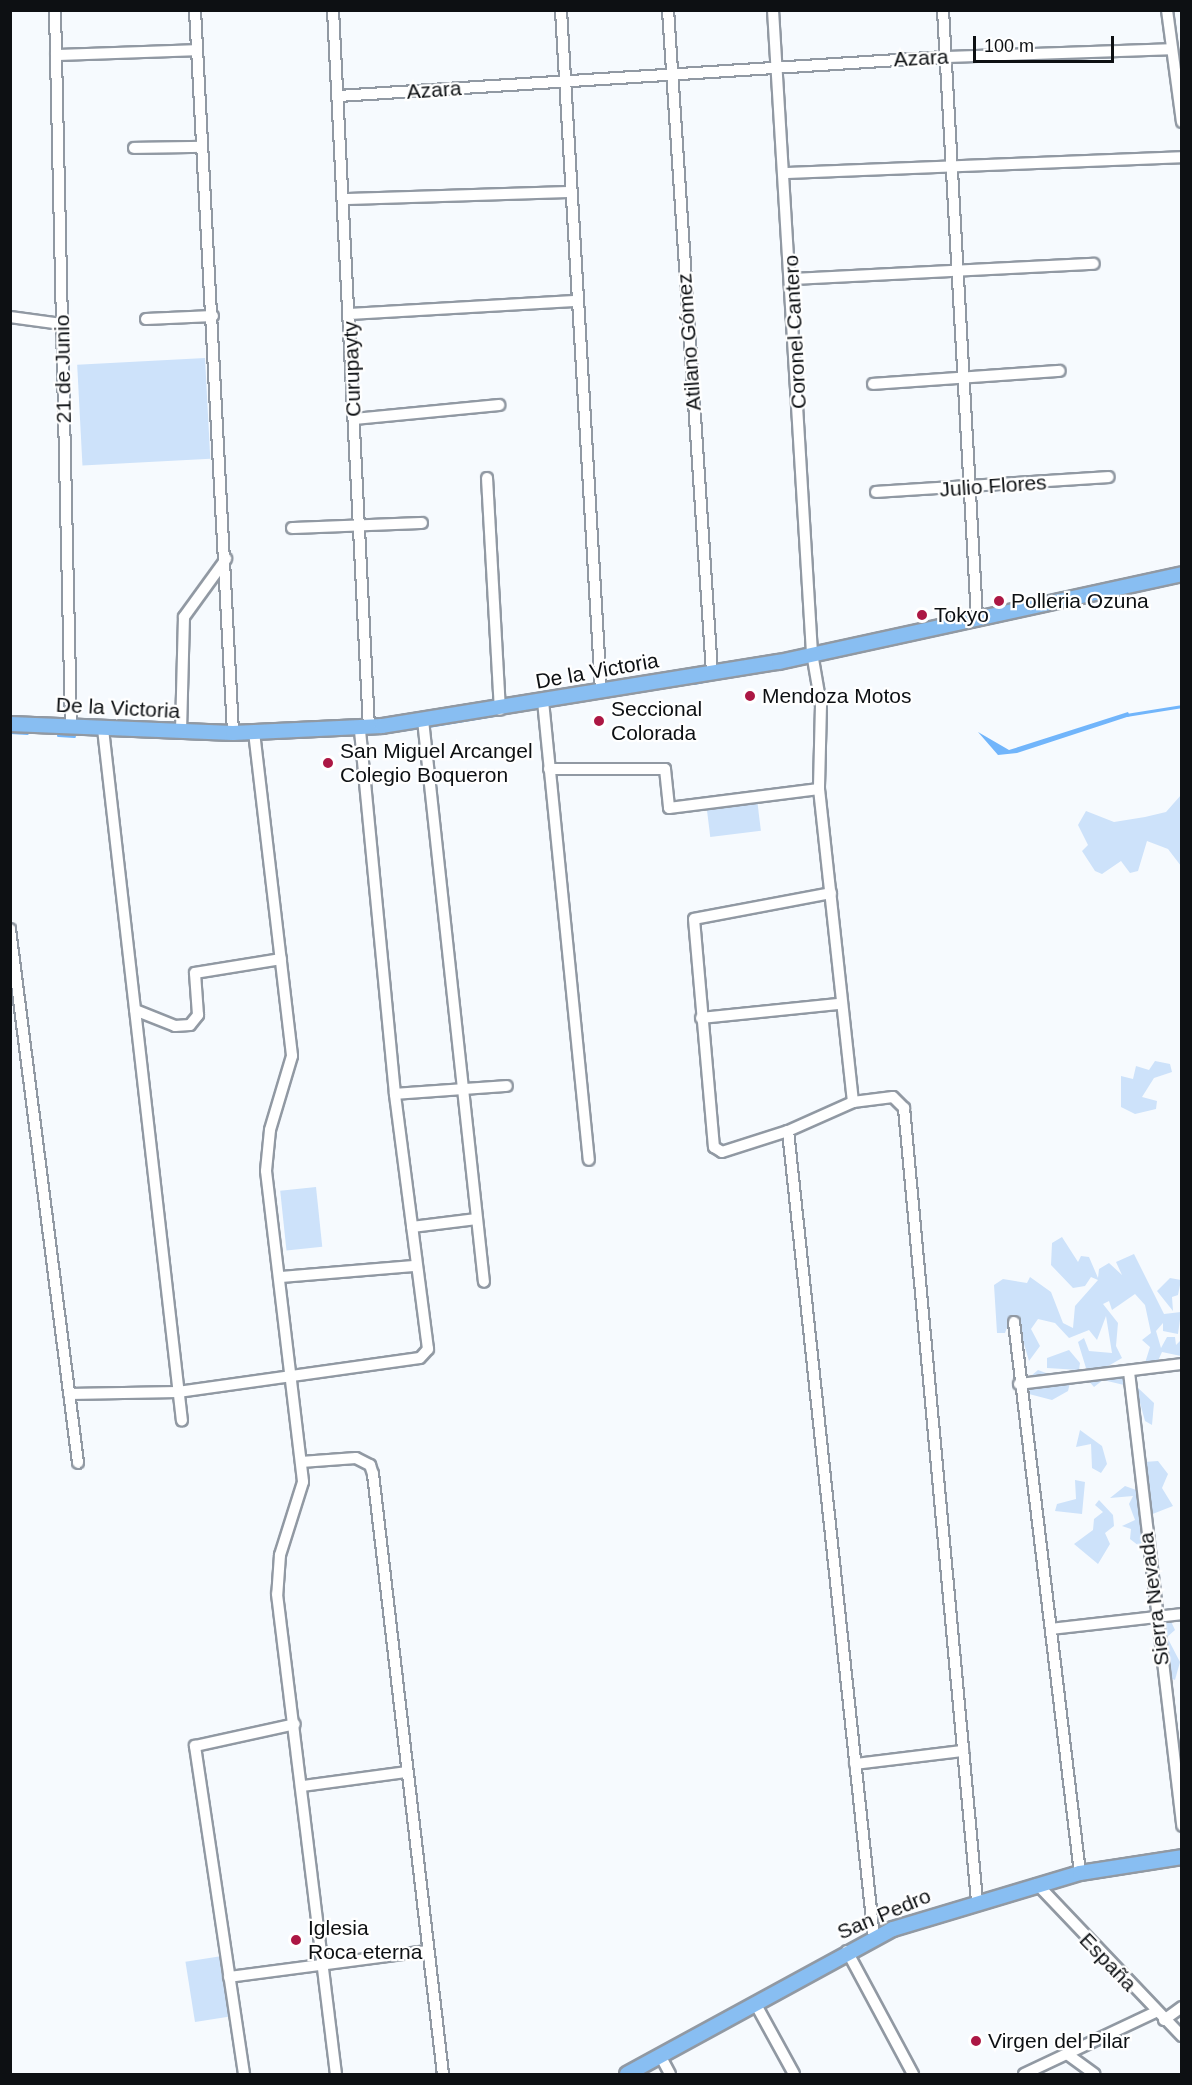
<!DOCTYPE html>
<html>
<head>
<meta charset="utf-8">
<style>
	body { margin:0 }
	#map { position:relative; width:1192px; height:2085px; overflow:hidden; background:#f6fafe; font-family:Arial,sans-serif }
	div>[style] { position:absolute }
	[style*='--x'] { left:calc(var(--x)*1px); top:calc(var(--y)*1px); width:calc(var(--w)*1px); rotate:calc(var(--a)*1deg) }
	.green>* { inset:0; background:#cde2fa; transform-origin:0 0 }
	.water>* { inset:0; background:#71b5fb }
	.stream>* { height:3px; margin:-1.5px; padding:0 1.5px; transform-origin:1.5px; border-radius:1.5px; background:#71b5fb }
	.roads { filter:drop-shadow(2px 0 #9199a3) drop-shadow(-2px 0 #9199a3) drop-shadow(0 2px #9199a3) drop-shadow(0 -2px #9199a3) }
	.minor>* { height:10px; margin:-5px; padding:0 5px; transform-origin:5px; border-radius:5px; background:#fff }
	.major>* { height:14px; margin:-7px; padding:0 7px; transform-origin:7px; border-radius:7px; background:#88bef2 }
	.dots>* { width:16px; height:16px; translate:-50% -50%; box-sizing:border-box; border:3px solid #fff; border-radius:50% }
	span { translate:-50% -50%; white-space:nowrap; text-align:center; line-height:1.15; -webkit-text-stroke:4.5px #fff; paint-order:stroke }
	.street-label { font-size:21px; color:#0d1013 }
	.poi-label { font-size:21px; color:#0d1013 }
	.left { translate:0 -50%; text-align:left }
	.frame { position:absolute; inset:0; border:12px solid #0d1013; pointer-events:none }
	.scale { position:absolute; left:973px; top:36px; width:141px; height:27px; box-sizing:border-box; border:3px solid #0d1013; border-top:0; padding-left:8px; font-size:18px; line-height:21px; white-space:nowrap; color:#0d1013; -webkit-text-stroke:4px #fff; paint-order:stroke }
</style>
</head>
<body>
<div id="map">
	<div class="green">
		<div style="left:205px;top:358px;width:101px;height:128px;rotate:87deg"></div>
		<div style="clip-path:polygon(1181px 795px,1181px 866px,1168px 849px,1147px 841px,1138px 871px,1130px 873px,1121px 861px,1102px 874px,1095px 871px,1082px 851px,1088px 845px,1078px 825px,1086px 811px,1114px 822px,1145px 817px,1166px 812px)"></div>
		<div style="left:757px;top:799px;width:32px;height:51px;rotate:83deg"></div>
		<div style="clip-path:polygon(1155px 1061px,1170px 1064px,1172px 1072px,1154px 1078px,1142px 1097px,1157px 1101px,1156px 1109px,1135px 1114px,1121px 1107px,1121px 1076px,1133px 1079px,1136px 1066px,1149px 1070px)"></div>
		<div style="left:316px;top:1187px;width:60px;height:36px;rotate:84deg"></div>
		<div style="clip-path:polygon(1062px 1237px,1078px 1262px,1081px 1256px,1089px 1257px,1098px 1278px,1099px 1269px,1109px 1263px,1122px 1275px,1116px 1262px,1134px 1254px,1164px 1314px,1181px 1312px,1178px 1334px,1163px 1331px,1163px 1323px,1156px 1331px,1161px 1348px,1167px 1337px,1175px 1337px,1176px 1345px,1181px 1340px,1181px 1356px,1162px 1352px,1156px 1365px,1145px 1363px,1150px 1347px,1142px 1340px,1151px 1333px,1145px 1305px,1135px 1294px,1112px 1310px,1109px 1301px,1103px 1304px,1118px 1323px,1116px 1346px,1122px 1358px,1103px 1369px,1122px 1370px,1124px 1385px,1103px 1380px,1094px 1387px,1086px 1378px,1099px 1370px,1086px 1368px,1078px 1342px,1084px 1338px,1089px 1351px,1112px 1353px,1106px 1316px,1097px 1340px,1089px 1330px,1069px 1338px,1055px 1323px,1038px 1319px,1031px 1329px,1040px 1346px,1029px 1361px,1017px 1320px,1009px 1322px,1005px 1333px,997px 1333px,994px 1285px,1003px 1279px,1027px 1283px,1030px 1277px,1051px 1292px,1063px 1323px,1073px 1328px,1075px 1306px,1098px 1280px,1091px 1277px,1085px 1286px,1073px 1288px,1051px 1265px,1052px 1243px)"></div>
		<div style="clip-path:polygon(1170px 1278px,1181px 1280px,1178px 1295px,1172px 1297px,1173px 1311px,1157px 1291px)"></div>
		<div style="clip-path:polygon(1069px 1350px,1080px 1363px,1079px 1370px,1047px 1368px,1047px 1358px)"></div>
		<div style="clip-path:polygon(1038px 1370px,1054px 1376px,1067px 1371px,1072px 1375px,1068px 1391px,1052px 1400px,1029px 1394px,1025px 1381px)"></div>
		<div style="clip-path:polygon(1135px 1385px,1154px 1403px,1152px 1425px,1145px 1421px)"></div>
		<div style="clip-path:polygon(1080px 1430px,1102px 1446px,1107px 1464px,1101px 1473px,1092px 1468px,1091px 1444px,1076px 1447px)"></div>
		<div style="clip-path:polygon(1158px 1461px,1168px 1474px,1162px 1488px,1173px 1506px,1150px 1515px,1144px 1462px)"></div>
		<div style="clip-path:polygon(1075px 1480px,1085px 1482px,1082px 1514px,1055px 1511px,1057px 1504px,1076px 1499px)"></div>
		<div style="clip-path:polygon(1125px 1486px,1139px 1491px,1143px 1541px,1139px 1546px,1130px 1539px,1131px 1529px,1122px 1526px,1135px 1520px,1129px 1504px,1133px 1496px,1110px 1498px)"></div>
		<div style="clip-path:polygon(1099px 1500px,1113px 1515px,1114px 1526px,1105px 1533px,1110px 1544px,1098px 1564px,1074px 1544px,1093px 1530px,1094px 1519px,1103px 1512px,1095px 1505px)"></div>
		<div style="clip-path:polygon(1169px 1617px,1175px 1630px,1167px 1637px,1180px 1662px,1175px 1680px,1167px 1677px,1159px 1618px)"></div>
		<div style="left:222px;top:1956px;width:61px;height:37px;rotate:81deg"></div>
	</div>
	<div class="water">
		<div style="clip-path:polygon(1128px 712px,1130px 716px,1017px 753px,998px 755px,978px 732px,1009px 750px)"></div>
	</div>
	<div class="stream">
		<div style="--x:694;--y:683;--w:14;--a:-12"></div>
		<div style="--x:1126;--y:715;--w:57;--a:-9.1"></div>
		<div style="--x:428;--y:726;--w:73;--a:-9.5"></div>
		<div style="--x:10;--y:732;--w:17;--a:3"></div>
		<div style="--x:386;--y:732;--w:28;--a:-8"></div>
		<div style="--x:366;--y:734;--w:13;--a:-4"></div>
		<div style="--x:58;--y:735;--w:16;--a:4"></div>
	</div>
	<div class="roads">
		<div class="minor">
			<div style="--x:55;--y:10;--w:717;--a:88.72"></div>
			<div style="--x:195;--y:10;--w:724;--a:86.99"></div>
			<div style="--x:333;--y:10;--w:718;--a:87.13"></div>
			<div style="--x:561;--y:10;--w:683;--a:86.64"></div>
			<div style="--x:668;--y:10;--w:664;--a:86.2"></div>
			<div style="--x:773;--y:10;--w:644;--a:86.53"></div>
			<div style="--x:812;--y:653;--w:53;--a:80.2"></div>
			<div style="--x:821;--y:705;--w:84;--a:91.4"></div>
			<div style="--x:819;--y:789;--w:315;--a:83.8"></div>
			<div style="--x:943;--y:10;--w:610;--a:86.8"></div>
			<div style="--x:1167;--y:10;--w:113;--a:82.4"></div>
			<div style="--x:56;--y:55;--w:140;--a:-2"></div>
			<div style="--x:338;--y:96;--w:608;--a:-3.68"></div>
			<div style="--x:945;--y:57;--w:227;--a:-2"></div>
			<div style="--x:134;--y:148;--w:67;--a:-0.9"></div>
			<div style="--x:786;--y:173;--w:396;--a:-2.3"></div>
			<div style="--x:345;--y:199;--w:226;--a:-1.8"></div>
			<div style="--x:793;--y:279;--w:301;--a:-2.9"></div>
			<div style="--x:350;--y:314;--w:228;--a:-3.3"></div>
			<div style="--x:10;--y:317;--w:52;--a:7.7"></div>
			<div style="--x:146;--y:319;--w:67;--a:-2.6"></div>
			<div style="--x:873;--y:384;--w:187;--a:-4"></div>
			<div style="--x:354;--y:419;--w:146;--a:-5.5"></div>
			<div style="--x:487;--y:478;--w:232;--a:86.8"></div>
			<div style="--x:876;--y:492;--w:233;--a:-3.7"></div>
			<div style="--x:292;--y:528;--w:130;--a:-2.2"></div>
			<div style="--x:543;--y:701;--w:461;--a:84.3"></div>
			<div style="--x:423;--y:720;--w:565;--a:83.81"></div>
			<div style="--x:103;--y:729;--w:696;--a:83.49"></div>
			<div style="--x:181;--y:731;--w:114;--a:-88.5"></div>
			<div style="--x:184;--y:617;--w:72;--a:-54.1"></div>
			<div style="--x:254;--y:732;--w:326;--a:83.3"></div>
			<div style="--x:292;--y:1056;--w:77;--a:106.6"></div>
			<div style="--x:270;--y:1130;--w:41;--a:95.6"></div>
			<div style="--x:266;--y:1171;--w:313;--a:83.2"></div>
			<div style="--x:303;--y:1482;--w:77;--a:107.5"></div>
			<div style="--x:280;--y:1555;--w:39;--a:94"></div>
			<div style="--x:277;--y:1594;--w:484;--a:83"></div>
			<div style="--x:549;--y:769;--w:116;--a:0"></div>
			<div style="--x:665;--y:769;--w:39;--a:84"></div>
			<div style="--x:669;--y:808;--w:151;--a:-7.2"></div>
			<div style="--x:831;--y:893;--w:139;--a:169.3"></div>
			<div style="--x:694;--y:919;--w:229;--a:85"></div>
			<div style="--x:714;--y:1147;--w:9;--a:32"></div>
			<div style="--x:722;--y:1152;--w:69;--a:-17.7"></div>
			<div style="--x:788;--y:1131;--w:71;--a:-24"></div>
			<div style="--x:853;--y:1102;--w:40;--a:-7.1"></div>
			<div style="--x:893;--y:1097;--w:16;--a:45"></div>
			<div style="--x:904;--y:1108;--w:796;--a:84.74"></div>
			<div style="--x:10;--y:929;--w:538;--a:82.74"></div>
			<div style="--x:135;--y:1010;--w:43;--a:21.8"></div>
			<div style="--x:175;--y:1026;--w:15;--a:-4"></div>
			<div style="--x:190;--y:1025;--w:13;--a:-51"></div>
			<div style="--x:198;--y:1015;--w:42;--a:-94.1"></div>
			<div style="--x:195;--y:973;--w:87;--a:-9.2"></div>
			<div style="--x:701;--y:1018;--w:140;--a:-5.8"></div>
			<div style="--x:395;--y:1094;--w:112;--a:-4.1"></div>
			<div style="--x:788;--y:1131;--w:812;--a:83.92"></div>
			<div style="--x:412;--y:1227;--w:65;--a:-7"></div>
			<div style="--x:280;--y:1277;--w:135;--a:-4.7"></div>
			<div style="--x:1014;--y:1322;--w:555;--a:83.17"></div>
			<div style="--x:1129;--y:1372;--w:457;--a:83.3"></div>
			<div style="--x:1019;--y:1384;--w:164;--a:-7"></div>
			<div style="--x:69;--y:1394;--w:109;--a:-1.1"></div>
			<div style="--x:178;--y:1392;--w:244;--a:-8"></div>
			<div style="--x:420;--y:1358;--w:12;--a:-48"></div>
			<div style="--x:428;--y:1349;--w:257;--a:-97.4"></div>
			<div style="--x:395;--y:1094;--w:368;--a:-95.5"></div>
			<div style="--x:301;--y:1462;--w:55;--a:-4.2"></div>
			<div style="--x:356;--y:1458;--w:16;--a:27"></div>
			<div style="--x:370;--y:1465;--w:9;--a:72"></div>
			<div style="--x:373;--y:1474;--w:604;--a:83.35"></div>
			<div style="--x:1051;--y:1629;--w:132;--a:-6.5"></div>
			<div style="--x:855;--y:1764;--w:109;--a:-6.9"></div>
			<div style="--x:303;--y:1786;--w:104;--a:-7.7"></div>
			<div style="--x:1037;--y:1884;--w:210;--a:46.4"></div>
			<div style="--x:847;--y:1951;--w:140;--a:61.8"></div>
			<div style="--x:229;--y:1977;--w:199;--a:-7.5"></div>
			<div style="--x:755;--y:2003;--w:81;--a:61.2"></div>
			<div style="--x:1164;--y:2020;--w:22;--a:-36"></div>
			<div style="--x:1067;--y:2054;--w:34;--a:36"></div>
			<div style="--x:661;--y:2057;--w:19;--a:62"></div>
			<div style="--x:244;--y:2074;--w:332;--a:-98.5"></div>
			<div style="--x:195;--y:1746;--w:102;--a:-12.4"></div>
			<div style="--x:1024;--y:2074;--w:146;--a:-25.2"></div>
		</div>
		<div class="major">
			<div style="--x:10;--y:724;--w:223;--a:2.3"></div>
			<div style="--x:233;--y:733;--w:149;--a:-2.7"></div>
			<div style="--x:382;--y:726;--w:402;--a:-9.2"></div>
			<div style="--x:779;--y:662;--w:412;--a:-12.3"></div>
			<div style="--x:627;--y:2074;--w:303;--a:-28.6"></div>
			<div style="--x:893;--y:1929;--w:195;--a:-16.7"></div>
			<div style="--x:1080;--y:1873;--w:103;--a:-8.9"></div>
		</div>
	</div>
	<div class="dots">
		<div style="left:999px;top:601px;background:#ac1744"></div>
		<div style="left:922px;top:615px;background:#ac1744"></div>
		<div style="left:750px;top:696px;background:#ac1744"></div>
		<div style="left:599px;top:721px;background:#ac1744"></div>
		<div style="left:328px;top:763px;background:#ac1744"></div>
		<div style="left:296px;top:1940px;background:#ac1744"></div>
		<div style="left:976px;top:2041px;background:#ac1744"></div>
	</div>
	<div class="street-label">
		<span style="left:921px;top:58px;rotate:-3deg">Azara</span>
		<span style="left:434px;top:90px;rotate:-4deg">Azara</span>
		<span style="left:795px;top:332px;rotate:-93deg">Coronel Cantero</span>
		<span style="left:689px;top:342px;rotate:-94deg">Atilano Gómez</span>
		<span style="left:63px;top:369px;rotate:-91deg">21 de Junio</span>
		<span style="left:352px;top:369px;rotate:-92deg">Curupayty</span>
		<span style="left:993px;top:486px;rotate:-4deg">Julio Flores</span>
		<span style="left:597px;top:671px;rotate:-10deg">De la Victoria</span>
		<span style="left:118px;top:708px;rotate:3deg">De la Victoria</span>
		<span style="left:1154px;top:1599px;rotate:-97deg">Sierra Nevada</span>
		<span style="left:884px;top:1914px;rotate:-23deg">San Pedro</span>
		<span style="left:1108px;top:1962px;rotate:46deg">España</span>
	</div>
	<div class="poi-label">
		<span class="left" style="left:1011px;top:601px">Polleria Ozuna</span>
		<span class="left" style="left:934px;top:615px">Tokyo</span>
		<span class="left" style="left:762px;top:696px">Mendoza Motos</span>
		<span class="left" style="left:611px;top:721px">Seccional<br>Colorada</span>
		<span class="left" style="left:340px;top:763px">San Miguel Arcangel<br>Colegio Boqueron</span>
		<span class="left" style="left:308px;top:1940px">Iglesia<br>Roca eterna</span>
		<span class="left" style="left:988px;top:2041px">Virgen del Pilar</span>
	</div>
	<div class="frame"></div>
	<div class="scale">100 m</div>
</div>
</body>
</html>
